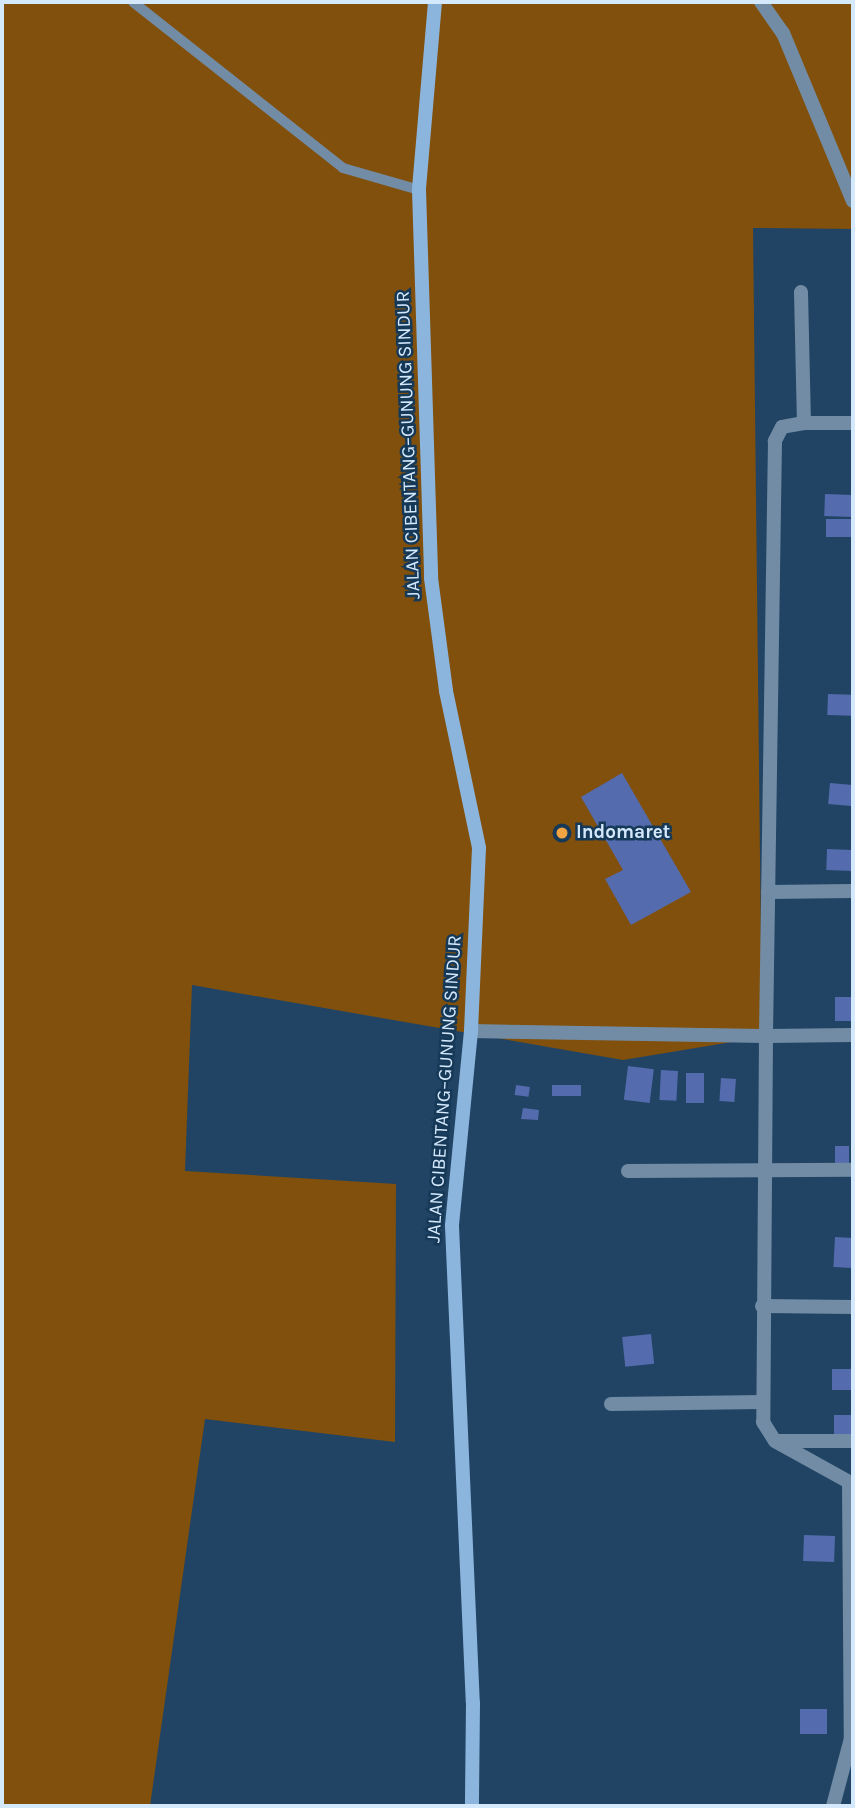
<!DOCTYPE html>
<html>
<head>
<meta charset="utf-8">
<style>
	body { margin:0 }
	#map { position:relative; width:855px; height:1808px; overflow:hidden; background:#214464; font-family:Karla,sans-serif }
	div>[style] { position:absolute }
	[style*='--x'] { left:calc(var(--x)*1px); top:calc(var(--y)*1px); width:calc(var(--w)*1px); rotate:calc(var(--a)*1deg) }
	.green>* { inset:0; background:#80500c }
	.building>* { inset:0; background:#546bae; transform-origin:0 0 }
	.lane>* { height:10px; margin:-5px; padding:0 5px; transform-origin:5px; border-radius:5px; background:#728ca5 }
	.street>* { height:14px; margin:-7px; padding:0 7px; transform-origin:7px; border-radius:7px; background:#728ca5 }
	.secondary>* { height:14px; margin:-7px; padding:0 7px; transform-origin:7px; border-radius:7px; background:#8cb5de }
	.dots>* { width:19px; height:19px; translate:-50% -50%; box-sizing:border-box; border:4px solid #163958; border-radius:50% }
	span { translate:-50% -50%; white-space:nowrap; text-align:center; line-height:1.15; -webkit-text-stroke:5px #163958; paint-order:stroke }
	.street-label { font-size:19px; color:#d5e9fd }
	.poi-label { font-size:19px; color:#d5e9fd; font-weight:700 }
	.left { translate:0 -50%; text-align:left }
	.frame { position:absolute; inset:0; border:4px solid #d5e9fd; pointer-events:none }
</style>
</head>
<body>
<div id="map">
	<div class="green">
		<div style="clip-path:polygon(2px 2px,853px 2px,853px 229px,753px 228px,762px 1037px,623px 1060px,192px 985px,185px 1171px,396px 1184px,395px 1442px,205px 1419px,150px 1806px,2px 1806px)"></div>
	</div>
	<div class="building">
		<div style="left:825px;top:494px;width:28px;height:22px;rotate:2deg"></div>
		<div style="left:826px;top:519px;width:27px;height:18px"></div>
		<div style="left:828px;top:694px;width:25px;height:21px;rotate:2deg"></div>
		<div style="clip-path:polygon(622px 773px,691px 892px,631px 925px,605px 879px,623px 870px,581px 797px)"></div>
		<div style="left:830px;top:783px;width:23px;height:21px;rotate:5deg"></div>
		<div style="left:827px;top:849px;width:26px;height:21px;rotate:2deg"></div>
		<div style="left:835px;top:997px;width:18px;height:24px"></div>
		<div style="left:628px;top:1066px;width:26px;height:34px;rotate:7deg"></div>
		<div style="left:661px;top:1070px;width:17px;height:30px;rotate:3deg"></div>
		<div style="left:686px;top:1073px;width:18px;height:30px"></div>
		<div style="left:721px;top:1078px;width:15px;height:23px;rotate:4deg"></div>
		<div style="left:516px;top:1085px;width:14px;height:10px;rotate:8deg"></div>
		<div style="left:552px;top:1085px;width:29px;height:11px"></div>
		<div style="clip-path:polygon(523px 1108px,539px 1110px,538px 1120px,521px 1119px)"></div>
		<div style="left:835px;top:1146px;width:14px;height:25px"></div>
		<div style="left:835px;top:1237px;width:18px;height:30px;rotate:3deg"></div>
		<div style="left:651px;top:1334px;width:30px;height:29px;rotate:84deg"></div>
		<div style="left:832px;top:1369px;width:19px;height:21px"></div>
		<div style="left:834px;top:1415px;width:19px;height:26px"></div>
		<div style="left:804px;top:1535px;width:31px;height:26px;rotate:2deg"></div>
		<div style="left:800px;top:1709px;width:27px;height:25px"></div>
	</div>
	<div class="lane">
		<div style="--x:133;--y:2;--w:268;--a:38.3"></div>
		<div style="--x:343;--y:168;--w:79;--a:16.1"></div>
	</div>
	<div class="street">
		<div style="--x:761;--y:2;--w:38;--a:55"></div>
		<div style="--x:783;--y:33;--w:182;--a:67.4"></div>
		<div style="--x:801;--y:292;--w:131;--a:88.7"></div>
		<div style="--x:853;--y:423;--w:49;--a:180"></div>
		<div style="--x:804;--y:423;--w:22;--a:170"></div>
		<div style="--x:782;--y:427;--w:16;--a:117"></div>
		<div style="--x:775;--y:441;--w:595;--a:90.87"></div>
		<div style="--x:766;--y:1036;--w:87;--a:-0.7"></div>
		<div style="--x:768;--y:892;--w:85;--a:-0.7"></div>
		<div style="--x:471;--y:1031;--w:295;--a:1"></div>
		<div style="--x:766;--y:1036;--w:386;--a:90.4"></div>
		<div style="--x:763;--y:1422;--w:22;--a:58"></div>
		<div style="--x:775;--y:1441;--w:89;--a:28.9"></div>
		<div style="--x:628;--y:1171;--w:225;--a:-0.3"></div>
		<div style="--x:762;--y:1306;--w:91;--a:0.6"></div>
		<div style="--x:611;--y:1404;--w:152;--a:-0.8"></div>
		<div style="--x:776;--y:1441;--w:77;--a:0"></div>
		<div style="--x:849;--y:1482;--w:256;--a:89.6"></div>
		<div style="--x:833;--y:1806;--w:78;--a:-75.1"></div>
	</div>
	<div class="secondary">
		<div style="--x:435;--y:2;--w:189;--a:94.9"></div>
		<div style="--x:419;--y:190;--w:388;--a:88.2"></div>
		<div style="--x:431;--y:578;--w:114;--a:82.4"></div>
		<div style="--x:446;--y:691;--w:160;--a:78.1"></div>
		<div style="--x:479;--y:848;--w:183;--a:92.5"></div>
		<div style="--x:471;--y:1031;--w:196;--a:95.6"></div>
		<div style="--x:452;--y:1226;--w:477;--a:87.5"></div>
		<div style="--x:473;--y:1703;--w:103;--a:90.6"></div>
	</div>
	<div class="dots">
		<div style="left:562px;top:833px;background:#f3a442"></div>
	</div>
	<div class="street-label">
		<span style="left:409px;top:445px;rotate:-92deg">JALAN CIBENTANG–GUNUNG SINDUR</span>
		<span style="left:445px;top:1089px;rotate:-86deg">JALAN CIBENTANG–GUNUNG SINDUR</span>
	</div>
	<div class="poi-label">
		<span class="left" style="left:576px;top:833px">Indomaret</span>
	</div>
	<div class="frame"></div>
</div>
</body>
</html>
